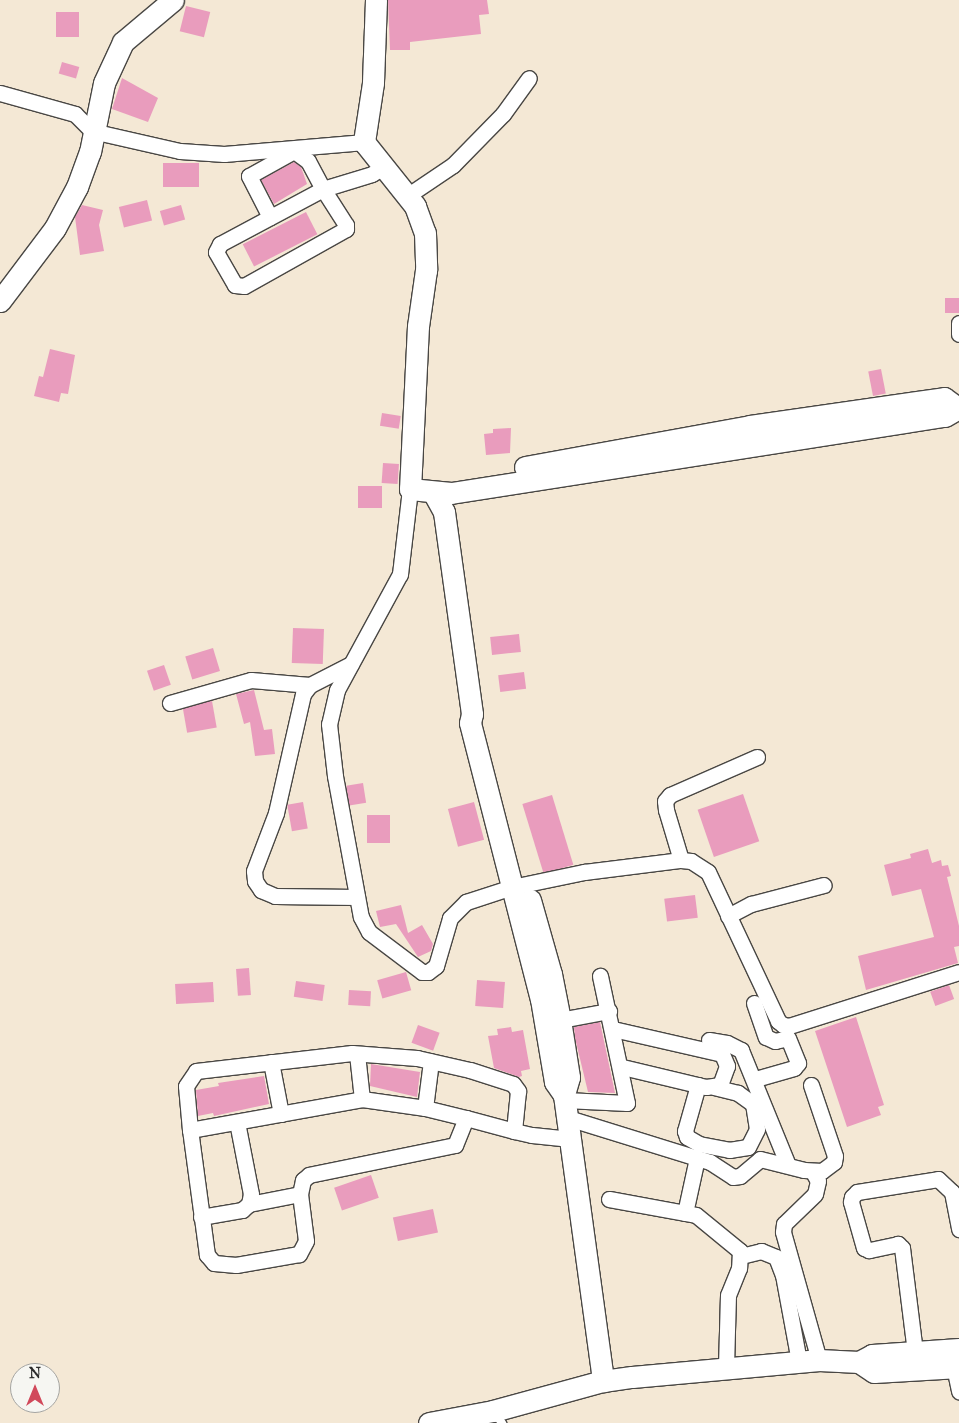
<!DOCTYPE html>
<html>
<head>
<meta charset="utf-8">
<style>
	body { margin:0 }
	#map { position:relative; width:959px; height:1423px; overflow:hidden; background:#f4e8d5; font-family:"IM FELL Great Primer",serif }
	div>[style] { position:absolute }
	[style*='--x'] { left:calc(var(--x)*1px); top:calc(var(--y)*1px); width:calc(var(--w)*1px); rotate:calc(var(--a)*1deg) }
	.building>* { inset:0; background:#e99cbd; transform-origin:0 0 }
	.roads { filter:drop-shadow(1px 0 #494744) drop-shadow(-1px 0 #494744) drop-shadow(0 1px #494744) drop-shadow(0 -1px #494744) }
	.lane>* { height:8px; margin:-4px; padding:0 4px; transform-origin:4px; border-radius:4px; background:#fff }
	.street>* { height:15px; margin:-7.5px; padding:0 7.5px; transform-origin:7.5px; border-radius:7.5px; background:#fff }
	.secondary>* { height:21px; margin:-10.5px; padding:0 10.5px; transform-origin:10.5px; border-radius:10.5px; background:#fff }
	span { translate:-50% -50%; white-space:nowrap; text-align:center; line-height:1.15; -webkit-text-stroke:4.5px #f6f6f2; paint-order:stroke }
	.north { position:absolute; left:10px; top:1363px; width:50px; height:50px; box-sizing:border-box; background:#f6f6f2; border:1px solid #a5a5a2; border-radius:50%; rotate:0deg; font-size:14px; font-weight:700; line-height:20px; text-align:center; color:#2b2b2b }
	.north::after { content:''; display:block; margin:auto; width:18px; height:22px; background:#d1495b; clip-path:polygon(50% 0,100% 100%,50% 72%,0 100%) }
</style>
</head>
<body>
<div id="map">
	<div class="building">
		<div style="clip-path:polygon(388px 0,487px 0,489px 14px,479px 15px,481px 34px,410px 42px,410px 50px,390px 50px)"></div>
		<div style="left:186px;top:6px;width:25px;height:26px;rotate:14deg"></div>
		<div style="left:56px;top:12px;width:23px;height:25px"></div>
		<div style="left:62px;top:62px;width:18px;height:12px;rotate:16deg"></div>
		<div style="clip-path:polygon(122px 78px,158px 98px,148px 122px,112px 109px)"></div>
		<div style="clip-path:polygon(294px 162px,301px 167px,307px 184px,274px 204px,261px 180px)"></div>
		<div style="left:163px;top:163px;width:36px;height:24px"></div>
		<div style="left:147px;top:200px;width:21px;height:29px;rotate:76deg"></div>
		<div style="clip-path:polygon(82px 205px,103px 210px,99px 225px,104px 251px,80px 255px,75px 217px)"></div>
		<div style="left:181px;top:205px;width:15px;height:22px;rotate:74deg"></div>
		<div style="left:306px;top:212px;width:25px;height:71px;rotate:63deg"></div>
		<div style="left:959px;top:298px;width:15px;height:14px;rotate:90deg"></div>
		<div style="clip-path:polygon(50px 349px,75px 355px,68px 394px,61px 393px,59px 402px,34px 396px,39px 376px,43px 377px)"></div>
		<div style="left:881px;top:369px;width:25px;height:13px;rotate:79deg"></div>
		<div style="left:382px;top:413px;width:19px;height:13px;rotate:9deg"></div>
		<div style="clip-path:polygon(511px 428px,510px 453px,486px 455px,484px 434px,493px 433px,493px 429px)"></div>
		<div style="left:383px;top:463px;width:16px;height:20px;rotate:4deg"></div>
		<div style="left:358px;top:486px;width:24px;height:22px"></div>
		<div style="left:293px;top:628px;width:31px;height:35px;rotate:2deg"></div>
		<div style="left:519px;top:634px;width:18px;height:29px;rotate:84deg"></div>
		<div style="left:213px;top:648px;width:24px;height:29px;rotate:73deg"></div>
		<div style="left:164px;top:665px;width:21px;height:18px;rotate:71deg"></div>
		<div style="left:524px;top:672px;width:17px;height:26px;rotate:83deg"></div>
		<div style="clip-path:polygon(254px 690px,264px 730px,272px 729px,275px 754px,255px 756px,250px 722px,244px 724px,236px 694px)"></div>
		<div style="left:212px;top:701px;width:27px;height:30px;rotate:80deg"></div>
		<div style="left:363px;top:783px;width:20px;height:17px;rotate:81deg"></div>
		<div style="left:743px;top:794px;width:50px;height:48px;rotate:71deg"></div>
		<div style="left:552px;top:795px;width:73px;height:31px;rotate:73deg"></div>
		<div style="left:303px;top:802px;width:27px;height:16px;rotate:80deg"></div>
		<div style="left:474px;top:802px;width:39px;height:27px;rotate:75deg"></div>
		<div style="left:367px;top:815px;width:23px;height:28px"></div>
		<div style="clip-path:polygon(928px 849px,932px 863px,941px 860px,942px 866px,948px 865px,951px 876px,947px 877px,959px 926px,959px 946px,954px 947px,958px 963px,866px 990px,858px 956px,934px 937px,921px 889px,892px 896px,884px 865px,911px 858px,910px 854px)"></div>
		<div style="left:695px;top:895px;width:23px;height:31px;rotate:83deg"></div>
		<div style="clip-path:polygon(401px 905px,408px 933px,422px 925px,433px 944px,431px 951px,418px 957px,396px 924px,380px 927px,376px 911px)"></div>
		<div style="left:249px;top:968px;width:27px;height:13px;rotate:86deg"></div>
		<div style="left:406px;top:972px;width:19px;height:30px;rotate:74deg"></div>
		<div style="left:477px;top:980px;width:28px;height:26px;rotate:4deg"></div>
		<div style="left:296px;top:981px;width:29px;height:16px;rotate:8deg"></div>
		<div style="left:213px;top:982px;width:20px;height:38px;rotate:87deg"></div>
		<div style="left:949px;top:985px;width:15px;height:20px;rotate:70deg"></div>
		<div style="left:349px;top:990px;width:22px;height:15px;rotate:3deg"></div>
		<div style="clip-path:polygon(856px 1017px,884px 1105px,878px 1107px,881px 1115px,847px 1127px,815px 1031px)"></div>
		<div style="clip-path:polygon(600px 1022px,615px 1093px,588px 1092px,575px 1038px,574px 1027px)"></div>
		<div style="left:418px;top:1025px;width:23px;height:19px;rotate:20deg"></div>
		<div style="clip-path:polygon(511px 1027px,512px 1032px,523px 1030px,530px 1069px,521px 1071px,522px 1076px,519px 1077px,494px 1068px,488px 1036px,498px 1035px,497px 1029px)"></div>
		<div style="clip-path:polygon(371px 1064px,420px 1072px,417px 1097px,370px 1086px)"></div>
		<div style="clip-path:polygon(264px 1076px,269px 1104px,214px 1116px,213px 1113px,198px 1116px,196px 1090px,219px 1086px,218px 1083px)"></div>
		<div style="left:371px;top:1175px;width:24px;height:39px;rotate:71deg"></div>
		<div style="left:433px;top:1209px;width:24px;height:41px;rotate:78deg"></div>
	</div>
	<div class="roads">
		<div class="lane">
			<div style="--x:494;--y:1412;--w:14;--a:54"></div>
		</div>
		<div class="street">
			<div style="--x:0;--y:93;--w:78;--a:15.6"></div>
			<div style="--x:75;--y:114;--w:24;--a:45"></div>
			<div style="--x:92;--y:131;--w:90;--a:12.8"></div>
			<div style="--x:180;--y:151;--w:44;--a:3.9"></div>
			<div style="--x:224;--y:154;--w:141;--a:-4.9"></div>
			<div style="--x:407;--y:196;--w:55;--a:-34"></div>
			<div style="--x:453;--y:165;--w:71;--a:-45.6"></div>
			<div style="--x:503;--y:114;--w:44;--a:-54.2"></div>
			<div style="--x:270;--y:217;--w:46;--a:-117.1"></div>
			<div style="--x:249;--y:176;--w:51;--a:-29.1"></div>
			<div style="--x:294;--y:151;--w:17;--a:36"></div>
			<div style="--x:308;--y:161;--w:32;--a:62"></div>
			<div style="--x:323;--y:189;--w:43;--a:57.4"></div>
			<div style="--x:346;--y:225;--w:4;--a:90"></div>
			<div style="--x:346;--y:229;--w:117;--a:150.8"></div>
			<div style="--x:244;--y:286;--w:9;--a:-174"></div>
			<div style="--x:235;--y:285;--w:38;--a:-120"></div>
			<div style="--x:216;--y:252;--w:9;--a:-63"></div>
			<div style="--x:220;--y:244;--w:117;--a:-28.1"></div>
			<div style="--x:323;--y:189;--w:51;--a:-17"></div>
			<div style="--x:372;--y:174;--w:15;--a:-32"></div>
			<div style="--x:959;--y:323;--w:11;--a:90"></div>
			<div style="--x:410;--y:489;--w:86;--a:96.7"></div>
			<div style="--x:400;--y:574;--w:132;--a:118.5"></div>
			<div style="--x:337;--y:690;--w:35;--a:103"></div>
			<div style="--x:329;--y:724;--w:52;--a:83.4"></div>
			<div style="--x:335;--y:776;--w:143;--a:79.6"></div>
			<div style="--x:361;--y:917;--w:17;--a:62"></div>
			<div style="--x:369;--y:932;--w:66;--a:37"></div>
			<div style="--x:422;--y:972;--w:6;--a:0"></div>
			<div style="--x:428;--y:972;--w:10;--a:-37"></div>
			<div style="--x:436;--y:966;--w:50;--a:-73.7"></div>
			<div style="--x:450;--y:918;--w:23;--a:-45"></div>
			<div style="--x:466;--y:902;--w:48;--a:-18.1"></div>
			<div style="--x:512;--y:887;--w:74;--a:-11.8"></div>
			<div style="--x:584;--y:872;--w:98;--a:-7.1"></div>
			<div style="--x:681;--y:860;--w:10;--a:6"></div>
			<div style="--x:691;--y:861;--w:20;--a:33"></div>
			<div style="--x:708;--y:872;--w:165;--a:64.8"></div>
			<div style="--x:778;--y:1021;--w:6;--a:39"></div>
			<div style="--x:783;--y:1025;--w:6;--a:9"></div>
			<div style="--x:789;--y:1026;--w:178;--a:-17.6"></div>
			<div style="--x:351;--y:664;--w:46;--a:152.9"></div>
			<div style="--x:310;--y:685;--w:11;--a:128"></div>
			<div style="--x:303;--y:694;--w:122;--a:102.8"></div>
			<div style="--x:276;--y:813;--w:62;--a:110.8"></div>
			<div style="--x:254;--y:871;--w:10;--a:84"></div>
			<div style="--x:255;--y:881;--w:11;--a:56"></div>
			<div style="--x:261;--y:890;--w:15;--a:23"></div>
			<div style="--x:275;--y:896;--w:82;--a:0.7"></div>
			<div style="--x:170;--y:703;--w:84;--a:-15.9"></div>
			<div style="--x:251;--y:680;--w:59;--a:4.8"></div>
			<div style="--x:681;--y:860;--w:52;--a:-106.7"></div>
			<div style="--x:666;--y:810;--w:9;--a:-96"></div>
			<div style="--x:665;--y:801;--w:8;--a:-50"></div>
			<div style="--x:670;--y:795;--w:95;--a:-23.6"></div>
			<div style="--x:728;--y:916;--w:26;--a:-28"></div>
			<div style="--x:751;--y:904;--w:75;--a:-14.6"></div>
			<div style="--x:754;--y:1003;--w:36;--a:71"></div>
			<div style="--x:766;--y:1037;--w:10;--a:24"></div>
			<div style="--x:775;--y:1041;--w:13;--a:-13"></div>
			<div style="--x:788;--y:1038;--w:27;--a:68"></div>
			<div style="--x:798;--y:1063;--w:6;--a:129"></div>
			<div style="--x:794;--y:1068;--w:41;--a:164.2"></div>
			<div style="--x:560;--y:1020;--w:50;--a:-10.4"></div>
			<div style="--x:613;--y:1029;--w:112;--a:12.9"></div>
			<div style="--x:722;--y:1054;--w:13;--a:67"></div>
			<div style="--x:727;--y:1066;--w:20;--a:110"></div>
			<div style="--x:720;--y:1085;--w:14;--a:172"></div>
			<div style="--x:706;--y:1087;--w:86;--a:-166.6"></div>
			<div style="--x:709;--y:1040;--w:18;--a:9"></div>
			<div style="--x:727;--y:1043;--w:16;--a:27"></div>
			<div style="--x:741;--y:1050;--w:124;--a:67.8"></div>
			<div style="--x:357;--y:1054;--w:45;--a:83.7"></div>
			<div style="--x:271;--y:1062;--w:53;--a:79.1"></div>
			<div style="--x:698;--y:1085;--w:48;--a:105.8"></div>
			<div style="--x:685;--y:1131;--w:6;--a:72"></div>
			<div style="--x:687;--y:1137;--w:14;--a:30"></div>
			<div style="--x:699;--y:1144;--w:31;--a:11"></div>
			<div style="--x:729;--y:1150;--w:19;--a:-9"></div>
			<div style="--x:748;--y:1147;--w:20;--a:-63"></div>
			<div style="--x:757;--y:1129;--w:25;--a:-99"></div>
			<div style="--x:753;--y:1104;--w:19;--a:-144"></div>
			<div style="--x:738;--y:1093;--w:25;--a:-166"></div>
			<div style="--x:565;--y:1100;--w:62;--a:2.8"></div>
			<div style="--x:627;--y:1103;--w:130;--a:-102"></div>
			<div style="--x:425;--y:1108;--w:47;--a:-82.7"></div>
			<div style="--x:466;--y:1118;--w:29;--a:112"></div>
			<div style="--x:455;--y:1145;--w:149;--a:168.4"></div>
			<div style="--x:309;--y:1175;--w:8;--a:140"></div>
			<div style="--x:303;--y:1180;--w:14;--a:102"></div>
			<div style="--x:300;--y:1194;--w:47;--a:82.7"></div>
			<div style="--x:306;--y:1241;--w:15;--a:118"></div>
			<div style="--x:299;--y:1254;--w:64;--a:170.1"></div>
			<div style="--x:236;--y:1265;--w:22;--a:-175"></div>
			<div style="--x:214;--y:1263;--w:11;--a:-131"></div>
			<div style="--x:207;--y:1255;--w:126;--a:-97.7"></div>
			<div style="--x:190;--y:1130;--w:175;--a:-10.2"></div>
			<div style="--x:362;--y:1099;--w:64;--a:8.1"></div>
			<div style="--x:425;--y:1108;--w:42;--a:13.7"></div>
			<div style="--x:466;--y:1118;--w:50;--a:15.2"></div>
			<div style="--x:514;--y:1131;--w:18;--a:13"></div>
			<div style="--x:532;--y:1135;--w:39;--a:6"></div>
			<div style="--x:568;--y:1118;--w:149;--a:17.2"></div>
			<div style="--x:710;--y:1162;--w:27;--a:33"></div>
			<div style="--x:733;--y:1177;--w:7;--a:-8"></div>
			<div style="--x:740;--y:1176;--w:26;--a:-40"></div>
			<div style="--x:760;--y:1159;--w:45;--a:14"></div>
			<div style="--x:804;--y:1170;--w:18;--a:3"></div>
			<div style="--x:822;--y:1171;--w:15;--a:-37"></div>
			<div style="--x:834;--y:1162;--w:6;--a:-81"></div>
			<div style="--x:835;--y:1156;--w:75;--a:-108.7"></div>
			<div style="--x:190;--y:1130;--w:44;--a:-95.2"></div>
			<div style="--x:186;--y:1086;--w:18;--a:-56"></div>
			<div style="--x:196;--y:1071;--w:157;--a:-6.6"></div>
			<div style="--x:352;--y:1053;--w:65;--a:4.4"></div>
			<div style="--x:417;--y:1058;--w:54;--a:12.8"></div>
			<div style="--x:470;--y:1070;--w:45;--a:18"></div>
			<div style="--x:513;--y:1084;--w:9;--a:54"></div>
			<div style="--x:518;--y:1091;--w:40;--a:95.7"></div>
			<div style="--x:813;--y:1172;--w:10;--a:61"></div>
			<div style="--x:818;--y:1181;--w:13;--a:103"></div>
			<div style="--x:815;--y:1194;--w:43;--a:135.9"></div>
			<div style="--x:784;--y:1224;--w:8;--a:97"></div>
			<div style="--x:783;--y:1232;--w:133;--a:74.3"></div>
			<div style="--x:609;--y:1199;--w:88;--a:10.4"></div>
			<div style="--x:696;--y:1215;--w:57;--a:39.3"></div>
			<div style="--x:740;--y:1251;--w:17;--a:93"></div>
			<div style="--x:739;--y:1268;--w:29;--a:112"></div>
			<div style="--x:728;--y:1295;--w:73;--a:91.6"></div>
			<div style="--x:249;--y:1204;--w:52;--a:-11.1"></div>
			<div style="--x:685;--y:1213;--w:56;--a:-77.7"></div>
			<div style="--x:201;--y:1217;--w:42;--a:-9.7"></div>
			<div style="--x:242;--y:1210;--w:9;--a:-41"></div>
			<div style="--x:249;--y:1204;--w:10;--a:-79"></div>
			<div style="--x:251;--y:1194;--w:73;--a:-101"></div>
			<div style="--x:741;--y:1256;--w:21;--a:-14"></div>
			<div style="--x:761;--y:1251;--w:16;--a:22"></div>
			<div style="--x:776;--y:1257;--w:19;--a:69"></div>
			<div style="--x:783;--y:1275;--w:87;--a:79.5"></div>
			<div style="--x:915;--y:1352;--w:105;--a:-97.1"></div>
			<div style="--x:902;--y:1248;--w:6;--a:-135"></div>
			<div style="--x:898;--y:1244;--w:30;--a:168"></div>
			<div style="--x:869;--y:1250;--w:5;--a:-158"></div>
			<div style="--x:864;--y:1248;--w:48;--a:-105.8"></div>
			<div style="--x:851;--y:1202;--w:5;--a:-79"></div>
			<div style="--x:852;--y:1197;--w:7;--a:-45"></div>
			<div style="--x:857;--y:1192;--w:82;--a:-9.1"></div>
			<div style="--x:938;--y:1179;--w:19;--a:43"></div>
			<div style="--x:952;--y:1192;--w:38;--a:79"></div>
			<div style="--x:954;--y:1367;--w:25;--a:78"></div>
		</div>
		<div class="secondary">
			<div style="--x:376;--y:0;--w:83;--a:92.1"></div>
			<div style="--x:373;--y:83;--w:60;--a:98.7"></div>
			<div style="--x:364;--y:142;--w:82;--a:51.4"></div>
			<div style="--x:415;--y:206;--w:29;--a:70"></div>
			<div style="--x:425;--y:233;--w:37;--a:88"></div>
			<div style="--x:426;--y:270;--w:57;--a:98.1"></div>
			<div style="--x:418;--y:326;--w:163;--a:92.8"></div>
			<div style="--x:410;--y:489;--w:41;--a:5.6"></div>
			<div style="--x:451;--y:493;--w:500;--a:-8.9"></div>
			<div style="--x:945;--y:416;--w:16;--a:-30"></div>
			<div style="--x:0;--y:301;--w:91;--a:-53"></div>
			<div style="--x:55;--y:228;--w:47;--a:-61.8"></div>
			<div style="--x:77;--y:187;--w:37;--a:-70"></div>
			<div style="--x:90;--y:152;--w:70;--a:-78.5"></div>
			<div style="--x:104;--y:83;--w:45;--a:-65.1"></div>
			<div style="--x:123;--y:42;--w:65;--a:-40"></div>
			<div style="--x:525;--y:467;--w:229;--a:-10.3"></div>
			<div style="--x:750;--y:426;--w:196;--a:-8.2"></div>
			<div style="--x:944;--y:398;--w:17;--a:36"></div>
			<div style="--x:433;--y:492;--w:23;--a:61"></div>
			<div style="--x:444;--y:512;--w:204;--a:82.1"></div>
			<div style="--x:472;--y:714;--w:9;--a:103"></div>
			<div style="--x:470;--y:723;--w:285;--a:75.6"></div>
			<div style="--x:541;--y:999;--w:84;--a:80.4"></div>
			<div style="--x:555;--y:1082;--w:16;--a:55"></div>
			<div style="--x:564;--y:1095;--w:289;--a:82.2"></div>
			<div style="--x:530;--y:900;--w:77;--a:74.2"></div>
			<div style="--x:551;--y:974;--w:47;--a:78.9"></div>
			<div style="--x:560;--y:1020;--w:58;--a:81"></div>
			<div style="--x:569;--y:1077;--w:19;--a:106"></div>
			<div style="--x:859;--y:1362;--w:15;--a:-28"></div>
			<div style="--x:872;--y:1355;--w:87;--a:-3.9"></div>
			<div style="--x:429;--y:1423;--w:65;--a:-10.6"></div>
			<div style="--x:493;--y:1411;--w:114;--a:-15.3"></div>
			<div style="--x:603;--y:1381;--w:29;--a:-8"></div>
			<div style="--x:632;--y:1377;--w:188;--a:-5.2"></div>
			<div style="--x:819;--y:1360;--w:40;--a:2.9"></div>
			<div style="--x:859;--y:1362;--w:18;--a:34"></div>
			<div style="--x:874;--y:1372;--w:85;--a:-3.4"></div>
		</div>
	</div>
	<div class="north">N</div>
</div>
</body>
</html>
